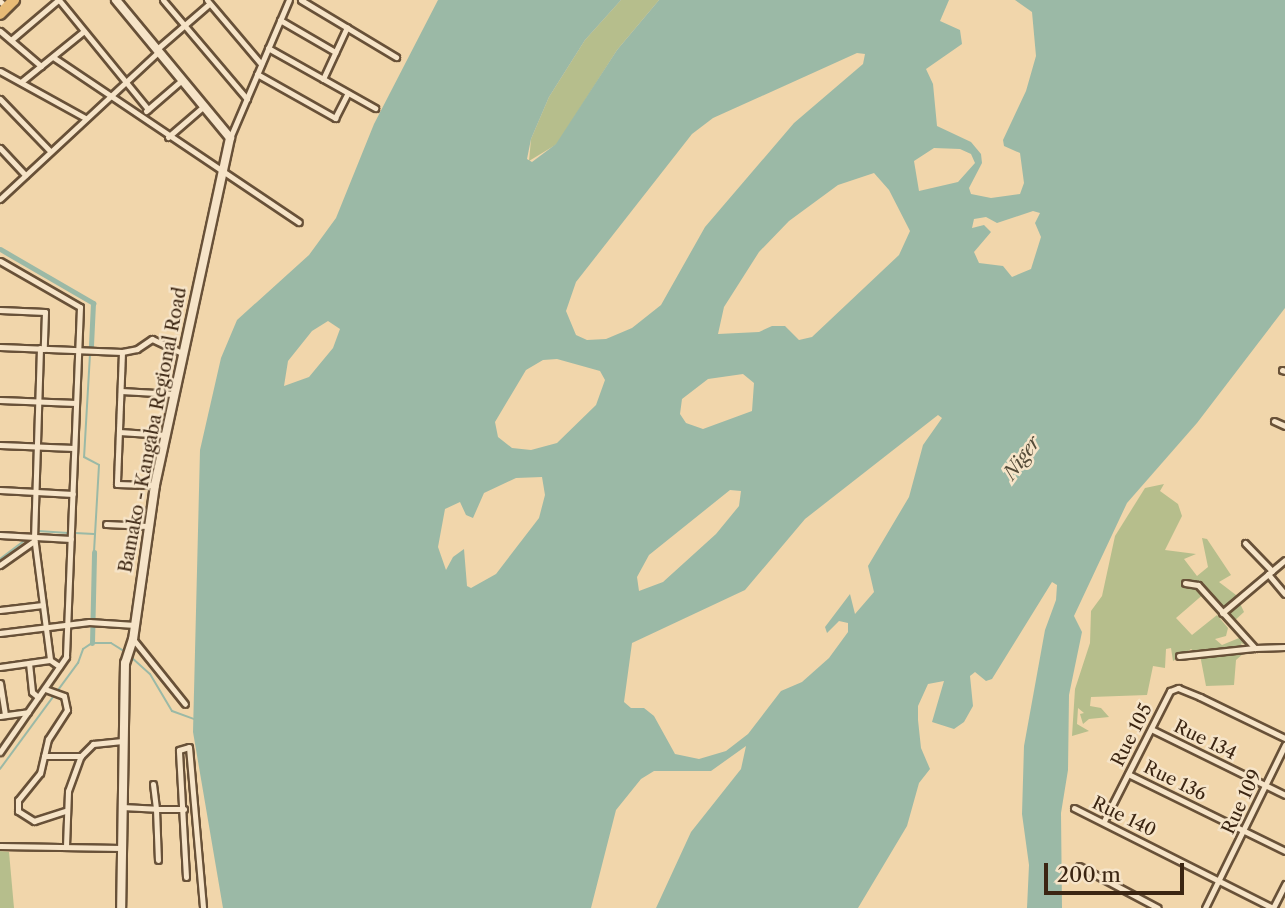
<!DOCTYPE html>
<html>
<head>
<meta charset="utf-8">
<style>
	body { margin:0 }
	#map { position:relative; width:1285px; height:908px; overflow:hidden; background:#f1d6ab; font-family:"Libre Caslon Text",serif }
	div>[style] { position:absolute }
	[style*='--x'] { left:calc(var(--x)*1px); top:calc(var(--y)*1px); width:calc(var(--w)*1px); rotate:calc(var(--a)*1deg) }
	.green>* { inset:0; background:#b6be8c }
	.water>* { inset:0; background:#9bb9a6 }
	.stream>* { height:2px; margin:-1px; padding:0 1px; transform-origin:1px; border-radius:1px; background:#9bb9a6 }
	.canal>* { height:5px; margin:-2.5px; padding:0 2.5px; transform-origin:2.5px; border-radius:2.5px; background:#9bb9a6 }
	.roads { filter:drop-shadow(2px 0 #685138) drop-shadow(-2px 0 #685138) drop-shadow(0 2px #685138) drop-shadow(0 -2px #685138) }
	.street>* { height:5px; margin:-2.5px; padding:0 2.5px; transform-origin:2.5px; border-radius:2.5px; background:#f6e4c8 }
	.secondary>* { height:8px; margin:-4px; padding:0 4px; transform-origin:4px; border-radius:4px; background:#f6e4c8 }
	.highway>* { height:10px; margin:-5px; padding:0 5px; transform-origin:5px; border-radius:5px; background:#e8bb76 }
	span { translate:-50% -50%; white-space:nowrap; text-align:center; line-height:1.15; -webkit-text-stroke:5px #f6e4c8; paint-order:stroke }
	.street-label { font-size:18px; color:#3b2512 }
	.water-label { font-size:19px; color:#534a37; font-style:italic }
	.scale { position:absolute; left:1044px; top:863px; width:140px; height:32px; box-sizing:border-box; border:4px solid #3b2512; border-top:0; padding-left:9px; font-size:21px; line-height:24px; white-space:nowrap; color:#3b2512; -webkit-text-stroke:5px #f6e4c8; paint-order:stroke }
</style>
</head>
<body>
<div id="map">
	<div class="green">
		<div style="clip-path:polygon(621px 0,659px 0,617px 50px,557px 144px,529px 161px,531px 139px,549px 97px,585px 40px)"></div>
		<div style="clip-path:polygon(1164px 484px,1160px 491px,1178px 504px,1182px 516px,1165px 550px,1196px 554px,1184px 559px,1197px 576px,1208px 567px,1202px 538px,1207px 539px,1231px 575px,1219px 582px,1236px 595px,1244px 612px,1233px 622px,1206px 592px,1176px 618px,1192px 635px,1217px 615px,1228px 628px,1226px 636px,1215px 639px,1222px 645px,1244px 636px,1255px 650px,1241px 643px,1244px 653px,1236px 660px,1234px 685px,1206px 686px,1200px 655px,1191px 649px,1173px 661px,1171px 648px,1166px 649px,1165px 668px,1153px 666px,1147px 695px,1091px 697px,1090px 706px,1101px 708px,1109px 717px,1089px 719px,1083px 724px,1080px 714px,1084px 713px,1078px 708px,1077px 724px,1089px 731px,1072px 736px,1075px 689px,1090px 643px,1091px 611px,1102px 596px,1115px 536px,1145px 488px)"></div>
		<div style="clip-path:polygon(0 851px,9px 852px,14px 908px,0 908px)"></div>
	</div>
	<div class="water">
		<div style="clip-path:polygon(evenodd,438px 0,621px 0,585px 40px,549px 97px,531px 139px,527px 159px,532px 162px,556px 144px,617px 50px,659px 0,949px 0,940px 21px,960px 30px,962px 44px,926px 69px,933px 84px,937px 126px,971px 142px,981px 154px,982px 163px,969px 188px,971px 194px,991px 198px,1020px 194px,1024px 183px,1020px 153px,1004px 146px,1003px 140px,1026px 91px,1036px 56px,1032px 12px,1015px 0,1285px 0,1285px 308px,1197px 423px,1127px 503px,1074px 616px,1082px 632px,1069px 695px,1068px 770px,1061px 813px,1062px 908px,1027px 908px,1029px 865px,1022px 814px,1024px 746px,1045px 630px,1056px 600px,1057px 585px,1052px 582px,992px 679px,986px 681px,975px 672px,970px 676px,973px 706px,964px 722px,954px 729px,932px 722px,944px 681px,928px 684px,918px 706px,918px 720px,921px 748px,930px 769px,919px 783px,907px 826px,858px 908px,656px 908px,691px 832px,741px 769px,746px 746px,711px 771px,654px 771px,641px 779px,616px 810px,591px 908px,223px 908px,193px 732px,200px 450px,221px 358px,237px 320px,309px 255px,336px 218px,374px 124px,438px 0,857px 53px,865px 54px,863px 64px,794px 123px,705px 227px,661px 305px,632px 328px,606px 339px,587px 340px,576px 335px,566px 311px,576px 282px,692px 134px,713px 118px,857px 53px,438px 0,934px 148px,960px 149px,971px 154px,975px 163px,958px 182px,919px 191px,914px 161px,934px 148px,438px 0,874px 173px,889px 190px,910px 231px,899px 255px,812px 337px,799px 340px,785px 326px,772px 326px,759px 332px,718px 334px,724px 307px,759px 252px,789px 221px,838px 185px,874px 173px,438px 0,1033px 211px,1040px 213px,1035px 223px,1041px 237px,1031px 269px,1012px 277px,1003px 266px,979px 263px,974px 252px,991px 232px,984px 225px,972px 228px,974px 219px,986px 217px,997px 223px,1033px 211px,438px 0,328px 321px,340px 329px,333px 348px,309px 377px,284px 386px,288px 361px,312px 331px,328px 321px,438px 0,557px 359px,600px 371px,605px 380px,596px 405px,557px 443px,531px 450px,512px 448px,498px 437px,495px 422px,526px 370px,543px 360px,557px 359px,438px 0,743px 374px,754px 383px,752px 411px,703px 429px,686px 423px,680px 414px,682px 399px,708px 379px,743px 374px,438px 0,938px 415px,942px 418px,923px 445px,909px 497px,868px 566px,874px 592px,855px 614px,850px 594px,825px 627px,827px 633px,839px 621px,848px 623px,848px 632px,829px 658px,802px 682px,781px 691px,748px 734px,726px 751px,699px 759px,675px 754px,654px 716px,644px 708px,631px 708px,624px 702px,632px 643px,745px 590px,805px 519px,938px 415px,438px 0,542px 477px,545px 495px,539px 518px,496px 574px,471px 588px,467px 586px,464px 549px,453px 557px,446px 570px,438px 547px,445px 509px,460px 502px,466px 515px,473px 518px,484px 493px,516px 478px,542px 477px,438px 0,730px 490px,741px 491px,739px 506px,716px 534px,663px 582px,639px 591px,637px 577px,649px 555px,730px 490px)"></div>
	</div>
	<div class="stream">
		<div style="--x:90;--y:354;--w:103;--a:93.3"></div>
		<div style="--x:84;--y:457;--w:17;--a:28"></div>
		<div style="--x:99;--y:465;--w:87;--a:93.3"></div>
		<div style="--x:38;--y:531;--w:30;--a:4"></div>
		<div style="--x:75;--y:533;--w:19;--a:3"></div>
		<div style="--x:0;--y:559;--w:34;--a:-37"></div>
		<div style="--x:131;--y:657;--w:25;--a:42"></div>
		<div style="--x:150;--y:674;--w:43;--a:59.3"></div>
		<div style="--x:172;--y:711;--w:23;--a:20"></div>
		<div style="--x:0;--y:769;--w:132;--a:-53.7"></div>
		<div style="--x:78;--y:663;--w:15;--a:-70"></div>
		<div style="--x:83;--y:649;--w:11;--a:-34"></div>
		<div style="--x:92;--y:643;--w:19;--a:0"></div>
		<div style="--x:111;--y:643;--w:13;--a:32"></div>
	</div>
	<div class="canal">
		<div style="--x:0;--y:249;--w:108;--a:30.1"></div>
		<div style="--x:93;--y:303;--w:43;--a:92.7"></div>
		<div style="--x:92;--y:643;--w:91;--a:-88.7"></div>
	</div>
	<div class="roads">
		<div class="street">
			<div style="--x:59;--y:0;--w:141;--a:50.8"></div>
			<div style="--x:163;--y:0;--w:130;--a:49.7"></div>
			<div style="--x:207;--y:0;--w:84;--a:49.8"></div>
			<div style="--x:301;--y:0;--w:111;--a:31"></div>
			<div style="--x:0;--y:1;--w:3;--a:45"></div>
			<div style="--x:280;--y:20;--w:64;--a:30.2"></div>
			<div style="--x:0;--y:31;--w:54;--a:40.5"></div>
			<div style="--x:11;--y:40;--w:62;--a:-40.4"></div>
			<div style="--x:268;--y:48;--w:123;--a:29.3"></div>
			<div style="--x:157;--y:49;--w:69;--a:-40.9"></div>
			<div style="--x:53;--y:57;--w:296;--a:33.9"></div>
			<div style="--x:0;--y:71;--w:97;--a:28.9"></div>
			<div style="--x:257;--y:74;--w:90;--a:29.4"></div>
			<div style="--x:335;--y:118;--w:28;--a:-63"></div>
			<div style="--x:323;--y:79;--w:57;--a:-65.2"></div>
			<div style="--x:21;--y:82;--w:81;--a:-39"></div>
			<div style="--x:0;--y:99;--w:72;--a:46.1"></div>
			<div style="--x:146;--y:111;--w:48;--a:-40.7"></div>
			<div style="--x:168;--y:137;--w:48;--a:-40.7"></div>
			<div style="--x:230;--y:138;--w:150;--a:-66.9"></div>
			<div style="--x:0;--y:148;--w:37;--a:47"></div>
			<div style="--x:0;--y:199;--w:217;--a:-42.9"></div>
			<div style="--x:0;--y:261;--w:92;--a:29.9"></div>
			<div style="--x:80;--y:307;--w:350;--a:92.3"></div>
			<div style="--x:66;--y:657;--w:116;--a:124.8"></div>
			<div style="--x:0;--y:310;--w:45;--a:2.5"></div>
			<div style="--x:45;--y:312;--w:37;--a:92"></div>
			<div style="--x:0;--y:347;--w:122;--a:2.3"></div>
			<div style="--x:122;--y:352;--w:15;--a:-11"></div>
			<div style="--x:137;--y:349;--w:18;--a:-34"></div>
			<div style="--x:152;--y:339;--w:33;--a:25"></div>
			<div style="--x:40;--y:348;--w:188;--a:91.8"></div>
			<div style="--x:34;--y:536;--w:125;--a:82.6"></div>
			<div style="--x:122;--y:352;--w:132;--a:92.2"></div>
			<div style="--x:117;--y:484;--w:38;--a:2"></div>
			<div style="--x:1282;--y:370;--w:3;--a:18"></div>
			<div style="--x:121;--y:391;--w:53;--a:3.2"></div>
			<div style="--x:0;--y:400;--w:76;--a:2.3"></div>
			<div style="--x:1274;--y:421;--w:12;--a:24"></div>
			<div style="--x:119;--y:432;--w:47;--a:3.7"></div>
			<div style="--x:0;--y:445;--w:74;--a:2.3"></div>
			<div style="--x:0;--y:490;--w:73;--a:3.1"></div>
			<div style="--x:106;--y:524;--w:41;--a:2.8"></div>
			<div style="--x:0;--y:535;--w:71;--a:3.2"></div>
			<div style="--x:1245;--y:543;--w:39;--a:46"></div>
			<div style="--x:0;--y:565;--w:42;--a:-35.2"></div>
			<div style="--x:1268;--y:574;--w:26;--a:50"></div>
			<div style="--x:1185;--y:583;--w:13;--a:9"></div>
			<div style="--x:1198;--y:585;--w:85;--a:47.9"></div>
			<div style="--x:1255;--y:648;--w:30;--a:-2"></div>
			<div style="--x:0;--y:610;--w:43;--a:-6.6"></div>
			<div style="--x:1222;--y:613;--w:82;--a:-40.1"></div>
			<div style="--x:0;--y:633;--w:90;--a:-7"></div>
			<div style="--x:89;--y:622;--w:46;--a:3.7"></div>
			<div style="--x:133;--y:639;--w:83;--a:51.3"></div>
			<div style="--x:1179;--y:656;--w:76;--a:-6"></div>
			<div style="--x:29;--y:663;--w:29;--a:84"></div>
			<div style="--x:32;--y:692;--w:8;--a:40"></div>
			<div style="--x:0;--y:667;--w:50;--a:-8"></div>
			<div style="--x:50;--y:660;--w:11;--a:34"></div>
			<div style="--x:0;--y:683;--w:32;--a:81"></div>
			<div style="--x:45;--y:689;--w:20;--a:20"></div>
			<div style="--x:64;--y:696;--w:14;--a:78"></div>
			<div style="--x:67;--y:710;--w:35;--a:123"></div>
			<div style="--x:48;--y:739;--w:35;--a:103"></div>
			<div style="--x:40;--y:773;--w:35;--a:129"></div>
			<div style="--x:18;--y:800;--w:11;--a:90"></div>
			<div style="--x:18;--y:811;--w:19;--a:32"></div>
			<div style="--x:34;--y:821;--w:33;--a:-18"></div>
			<div style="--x:0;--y:716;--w:28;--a:-8"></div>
			<div style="--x:1151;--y:729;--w:149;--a:26.2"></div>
			<div style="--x:44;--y:756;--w:37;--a:0"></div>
			<div style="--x:1128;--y:774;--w:175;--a:26.1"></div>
			<div style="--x:153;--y:784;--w:25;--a:83"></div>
			<div style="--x:156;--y:809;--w:28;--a:0"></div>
			<div style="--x:122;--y:807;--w:34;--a:3"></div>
			<div style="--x:156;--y:809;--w:51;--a:87.8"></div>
			<div style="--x:1074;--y:808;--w:223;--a:26.7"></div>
			<div style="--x:1104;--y:821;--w:146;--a:-63.1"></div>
			<div style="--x:1170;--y:691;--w:9;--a:-21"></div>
			<div style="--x:1178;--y:688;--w:24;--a:22"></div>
			<div style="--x:1200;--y:697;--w:94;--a:25.8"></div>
			<div style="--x:0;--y:846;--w:121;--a:0.9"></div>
			<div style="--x:66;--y:846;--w:55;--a:-87.9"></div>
			<div style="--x:68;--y:791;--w:37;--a:-70"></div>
			<div style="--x:81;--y:756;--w:17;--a:-45"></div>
			<div style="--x:93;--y:744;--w:27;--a:-6"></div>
			<div style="--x:1079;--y:866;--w:89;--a:28"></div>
			<div style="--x:186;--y:877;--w:127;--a:-93.2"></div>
			<div style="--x:179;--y:750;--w:10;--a:-17"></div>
			<div style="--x:189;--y:747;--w:162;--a:85"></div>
			<div style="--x:1205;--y:908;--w:182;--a:-63.9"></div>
			<div style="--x:1273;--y:908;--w:27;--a:-63"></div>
		</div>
		<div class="secondary">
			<div style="--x:116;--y:0;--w:179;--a:50.4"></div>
			<div style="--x:230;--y:138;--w:355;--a:102.2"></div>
			<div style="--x:155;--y:485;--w:156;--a:98.1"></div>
			<div style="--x:133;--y:639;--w:25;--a:108"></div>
			<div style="--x:125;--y:663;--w:245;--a:90.9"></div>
		</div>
		<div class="highway">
			<div style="--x:0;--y:14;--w:20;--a:-45"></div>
		</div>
	</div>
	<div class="street-label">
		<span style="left:153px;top:430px;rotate:-79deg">Bamako - Kangaba Regional Road</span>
		<span style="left:1132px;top:735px;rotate:-63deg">Rue 105</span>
		<span style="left:1205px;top:740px;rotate:26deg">Rue 134</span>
		<span style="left:1175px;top:781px;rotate:26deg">Rue 136</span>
		<span style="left:1242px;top:802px;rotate:-65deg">Rue 109</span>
		<span style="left:1124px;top:817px;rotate:26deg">Rue 140</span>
	</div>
	<div class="water-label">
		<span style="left:1022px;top:458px;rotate:-54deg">Niger</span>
	</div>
	<div class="scale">200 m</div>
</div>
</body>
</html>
